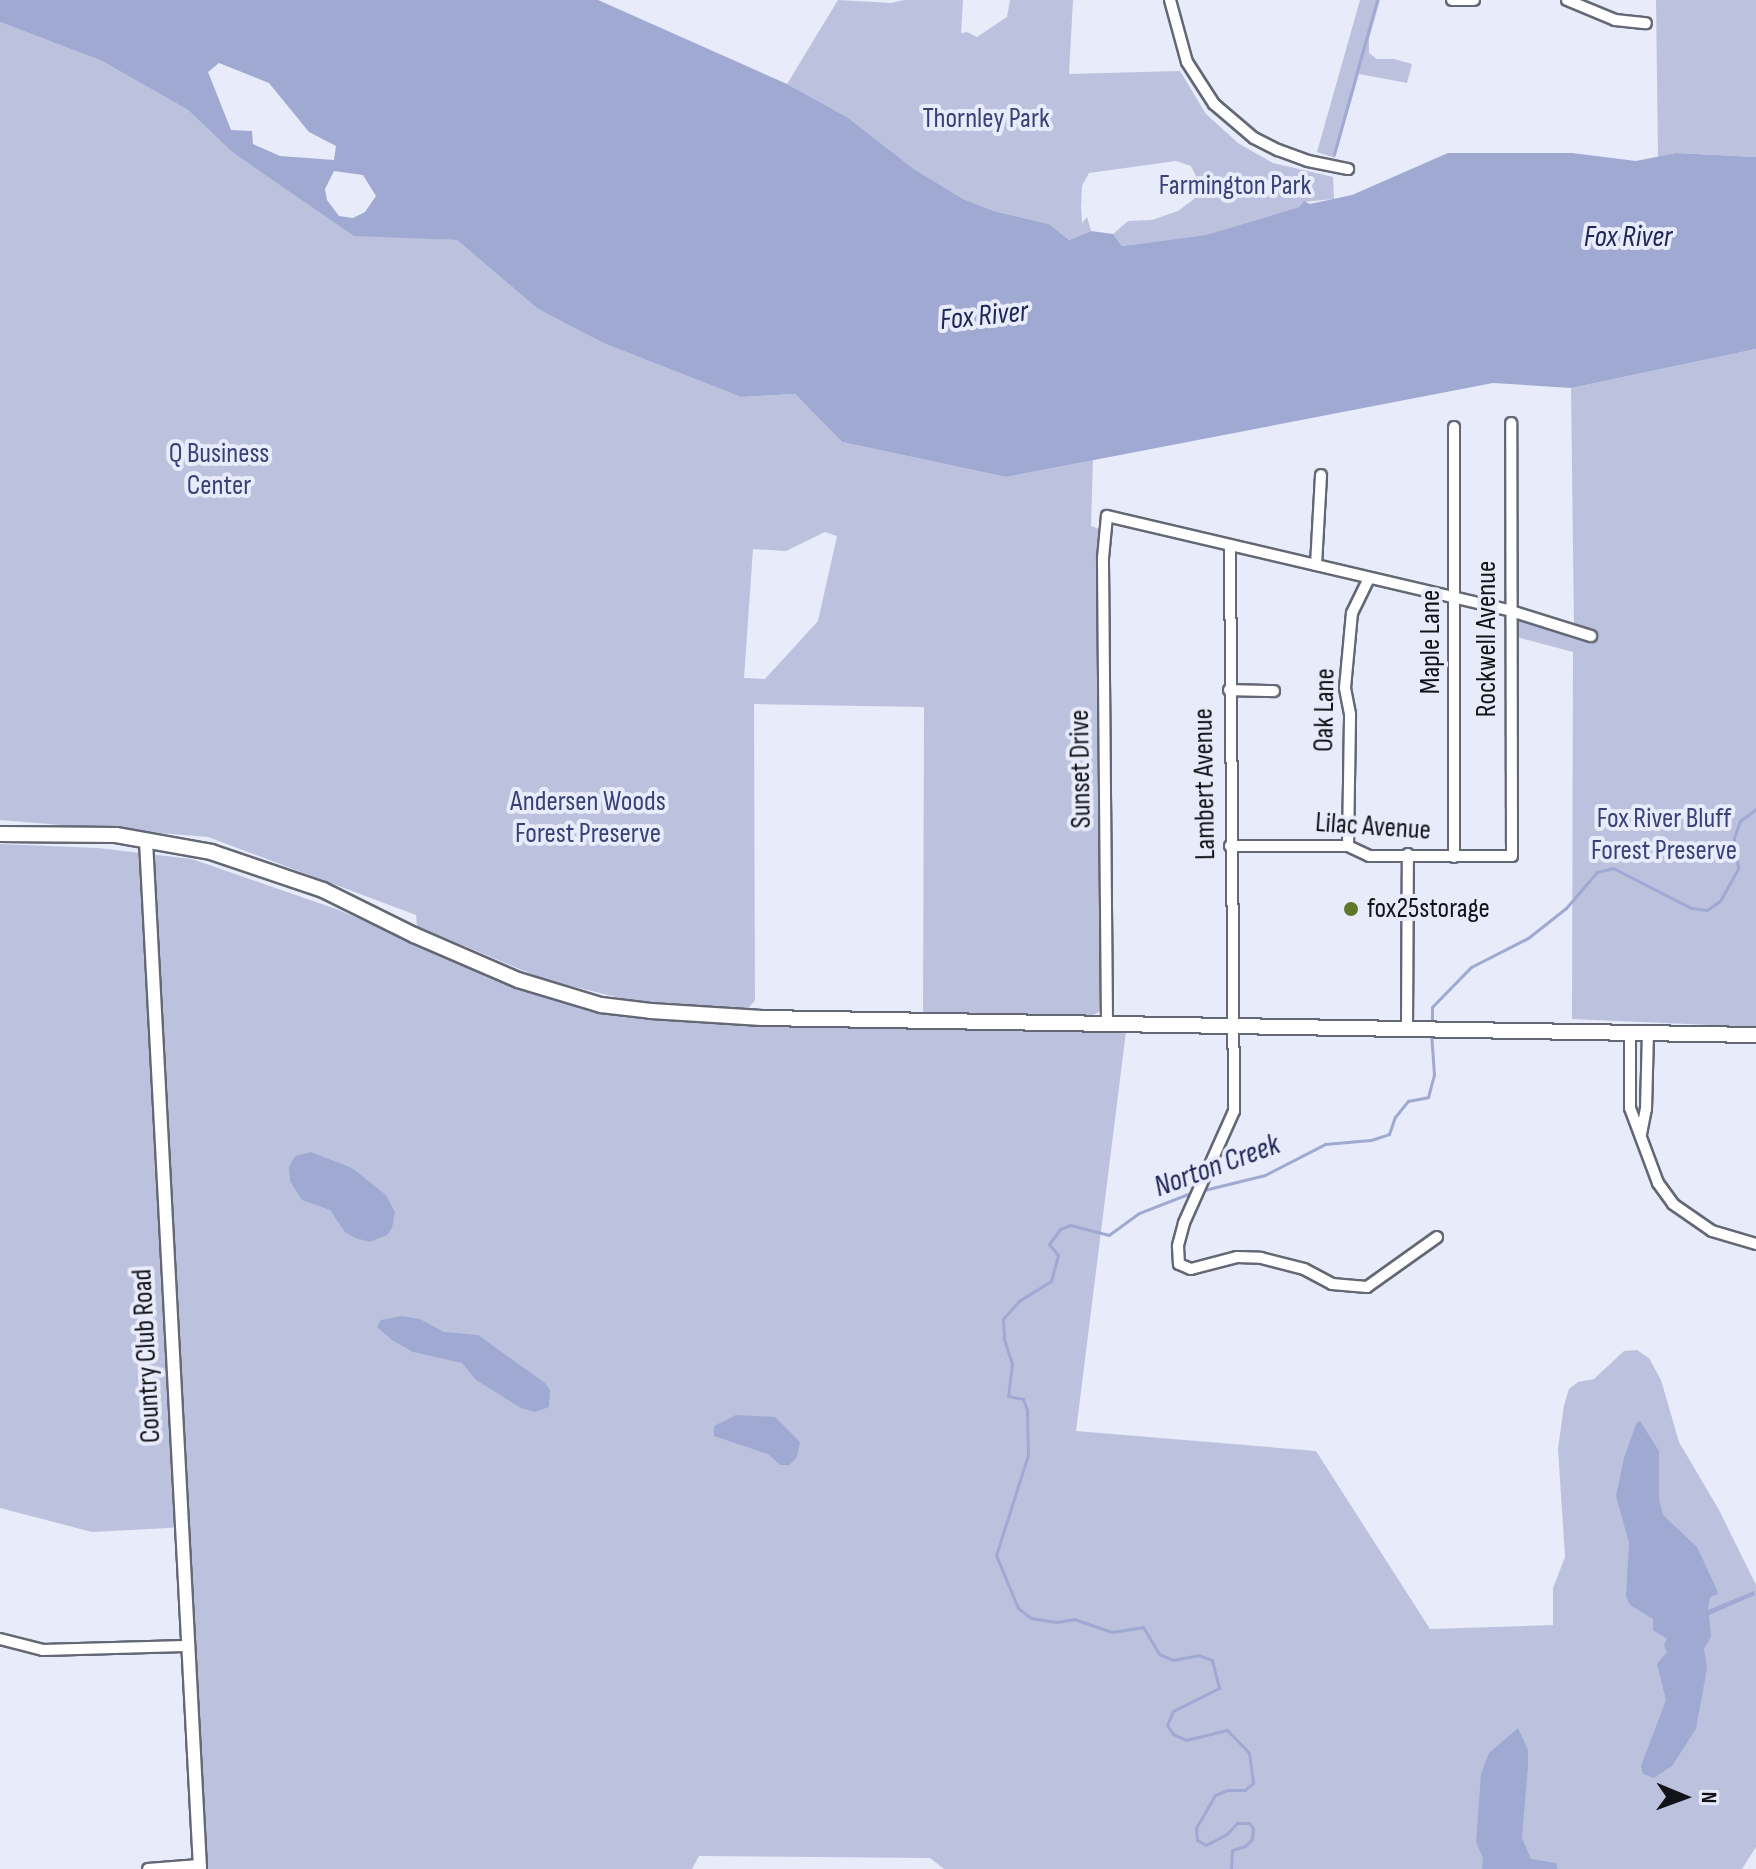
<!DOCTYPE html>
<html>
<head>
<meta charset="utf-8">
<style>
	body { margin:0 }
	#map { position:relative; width:1756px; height:1869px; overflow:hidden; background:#e8ebfa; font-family:"Sofia Sans Condensed",sans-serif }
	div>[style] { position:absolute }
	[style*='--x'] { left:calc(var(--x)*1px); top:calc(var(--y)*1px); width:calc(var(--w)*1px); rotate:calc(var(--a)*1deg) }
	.green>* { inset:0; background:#bcc2de }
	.water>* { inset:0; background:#a0a9d2 }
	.stream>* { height:3px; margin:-1.5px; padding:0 1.5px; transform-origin:1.5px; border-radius:1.5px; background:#a0a9d2 }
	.roads { filter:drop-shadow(2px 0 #646774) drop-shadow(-2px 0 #646774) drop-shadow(0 2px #646774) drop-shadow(0 -2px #646774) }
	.minor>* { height:10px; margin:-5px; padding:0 5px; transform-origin:5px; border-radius:5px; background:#fff }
	.tertiary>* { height:12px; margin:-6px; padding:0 6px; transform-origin:6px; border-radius:6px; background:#fff }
	.secondary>* { height:14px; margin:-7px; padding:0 7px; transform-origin:7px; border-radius:7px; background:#fff }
	.dots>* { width:22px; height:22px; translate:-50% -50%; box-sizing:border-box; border:4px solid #e8ebfa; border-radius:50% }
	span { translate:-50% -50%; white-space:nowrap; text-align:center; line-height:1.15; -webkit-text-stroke:8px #e8ebfa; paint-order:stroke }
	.park-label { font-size:28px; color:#394176 }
	.street-label { font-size:28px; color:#121318 }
	.poi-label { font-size:28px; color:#121318 }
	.left { translate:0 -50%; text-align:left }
	.water-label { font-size:30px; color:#202557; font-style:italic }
	.north { position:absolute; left:1644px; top:1757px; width:80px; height:80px; -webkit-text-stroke:6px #e8ebfa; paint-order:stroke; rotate:91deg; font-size:22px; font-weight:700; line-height:32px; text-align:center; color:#121318 }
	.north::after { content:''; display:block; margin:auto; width:28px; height:36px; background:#121318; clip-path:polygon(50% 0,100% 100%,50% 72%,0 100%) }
</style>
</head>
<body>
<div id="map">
	<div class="green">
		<div style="clip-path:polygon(838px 0,891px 3px,904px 0,963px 0,961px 33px,967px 32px,977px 37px,1007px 17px,1010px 0,1073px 0,1069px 74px,1180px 71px,1206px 114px,1238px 143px,1273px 163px,1333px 177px,1334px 199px,1303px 202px,1299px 207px,1207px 235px,1122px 246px,1113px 234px,1128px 221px,1152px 220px,1178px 211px,1194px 199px,1197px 178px,1191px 166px,1176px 161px,1089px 173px,1082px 186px,1081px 207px,1082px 223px,1087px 217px,1091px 231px,1069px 240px,1049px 224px,994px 211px,963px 199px,914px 169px,847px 117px,787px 84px)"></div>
		<div style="clip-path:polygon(1360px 0,1380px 0,1369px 39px,1369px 53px,1377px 59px,1394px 59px,1412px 64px,1407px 83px,1359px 74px,1335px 158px,1317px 152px)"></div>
		<div style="clip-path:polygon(1656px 0,1756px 0,1756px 157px,1676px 153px,1658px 157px)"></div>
		<div style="clip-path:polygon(evenodd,0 22px,102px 61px,188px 110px,232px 152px,354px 235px,457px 240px,538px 309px,603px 343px,741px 397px,795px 394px,842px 442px,1006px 477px,1093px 460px,1091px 526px,1102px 530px,1103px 1004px,1099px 1012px,1093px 1015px,923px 1014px,924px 707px,754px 704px,755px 1000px,748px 1009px,628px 1000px,543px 979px,417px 926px,416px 915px,208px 837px,0 820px,0 22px,825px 532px,837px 536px,818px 621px,765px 679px,744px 678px,753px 549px,786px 551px,825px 532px)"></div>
		<div style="clip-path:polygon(1756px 349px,1756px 1027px,1572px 1019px,1573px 652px,1517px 637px,1517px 610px,1574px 627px,1571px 388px)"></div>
		<div style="clip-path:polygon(0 844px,98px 848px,192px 859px,339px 910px,493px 977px,562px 1000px,628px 1015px,736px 1025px,1126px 1031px,1076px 1431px,1316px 1451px,1430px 1629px,1553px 1625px,1553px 1588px,1565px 1557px,1558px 1449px,1564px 1405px,1569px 1389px,1578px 1382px,1594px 1379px,1624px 1351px,1637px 1350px,1649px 1358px,1661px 1380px,1679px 1442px,1719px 1510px,1756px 1585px,1756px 1847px,1742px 1869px,944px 1869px,930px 1858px,699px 1856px,692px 1869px,207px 1869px,186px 1527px,92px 1532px,0 1508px)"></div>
	</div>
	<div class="water">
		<div style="clip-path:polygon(evenodd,0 0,598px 0,787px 84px,847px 117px,914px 169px,963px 199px,994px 211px,1049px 224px,1069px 240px,1091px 231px,1113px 234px,1122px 246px,1206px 235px,1299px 207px,1304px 201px,1310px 204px,1352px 195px,1448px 153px,1572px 153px,1636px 161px,1676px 153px,1756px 157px,1756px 349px,1571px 388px,1493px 383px,1006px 477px,842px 442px,795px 394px,741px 397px,603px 343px,538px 309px,457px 240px,354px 236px,232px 152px,188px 110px,102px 61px,0 22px,0 0,219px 63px,269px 83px,309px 132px,336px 146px,334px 160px,280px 156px,253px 144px,252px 131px,231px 130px,208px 72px,219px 63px,0 0,334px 171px,363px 175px,376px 196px,365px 212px,353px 218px,339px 216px,327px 200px,325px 189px,334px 171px)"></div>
		<div style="clip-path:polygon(311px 1152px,352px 1168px,386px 1195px,395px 1212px,392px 1228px,387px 1235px,370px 1242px,355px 1238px,345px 1232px,330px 1210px,302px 1200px,290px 1181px,289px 1167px,295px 1156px)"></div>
		<div style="clip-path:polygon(401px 1316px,420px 1319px,444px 1332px,478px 1335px,545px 1383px,550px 1390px,549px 1407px,535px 1412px,521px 1408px,476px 1380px,462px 1363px,413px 1352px,392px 1340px,377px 1327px,381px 1320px)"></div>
		<div style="clip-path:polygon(736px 1415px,775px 1417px,800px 1442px,797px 1457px,789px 1465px,780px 1465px,768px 1454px,714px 1436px,714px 1426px)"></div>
		<div style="clip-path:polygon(1640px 1421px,1659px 1451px,1659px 1499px,1663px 1515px,1697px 1547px,1717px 1590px,1718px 1594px,1710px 1597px,1708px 1610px,1754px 1591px,1755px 1595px,1709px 1615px,1711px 1637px,1704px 1649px,1707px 1668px,1696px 1729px,1672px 1766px,1654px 1778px,1643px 1774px,1641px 1766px,1666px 1700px,1657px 1664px,1667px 1652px,1664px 1645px,1667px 1639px,1653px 1630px,1653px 1619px,1630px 1605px,1626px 1596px,1629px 1543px,1616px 1496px,1624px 1458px,1636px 1424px)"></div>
		<div style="clip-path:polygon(1518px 1728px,1528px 1750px,1528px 1765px,1522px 1838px,1531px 1859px,1556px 1863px,1558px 1869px,1482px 1869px,1483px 1858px,1476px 1842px,1481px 1774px,1489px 1753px)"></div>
	</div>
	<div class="stream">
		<div style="--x:1334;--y:154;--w:160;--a:-74.4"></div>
		<div style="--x:1432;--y:1025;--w:18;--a:-90"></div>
		<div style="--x:1432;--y:1007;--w:56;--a:-45.7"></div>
		<div style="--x:1471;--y:967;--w:64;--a:-27"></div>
		<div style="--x:1528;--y:938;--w:48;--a:-38.3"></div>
		<div style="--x:1566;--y:908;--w:48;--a:-49.3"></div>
		<div style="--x:1597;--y:872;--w:16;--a:-14"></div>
		<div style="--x:1613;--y:868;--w:88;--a:27.1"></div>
		<div style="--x:1691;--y:908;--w:16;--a:7"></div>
		<div style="--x:1707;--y:910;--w:16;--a:-35"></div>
		<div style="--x:1720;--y:901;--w:38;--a:-61"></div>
		<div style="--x:1738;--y:868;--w:30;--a:-98"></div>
		<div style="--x:1734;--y:838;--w:18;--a:-71"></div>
		<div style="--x:1740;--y:821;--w:20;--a:-37"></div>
		<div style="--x:1204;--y:1190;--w:63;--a:-13.8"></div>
		<div style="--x:1265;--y:1175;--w:68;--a:-27.3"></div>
		<div style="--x:1325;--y:1144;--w:46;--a:-5"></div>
		<div style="--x:1371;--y:1140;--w:19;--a:-18"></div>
		<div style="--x:1389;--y:1134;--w:18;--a:-71"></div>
		<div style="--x:1395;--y:1117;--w:21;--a:-51"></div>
		<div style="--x:1408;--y:1101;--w:20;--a:-11"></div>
		<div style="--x:1428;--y:1097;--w:23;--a:-75"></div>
		<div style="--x:1434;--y:1075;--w:43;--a:-94"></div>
		<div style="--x:1193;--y:1192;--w:58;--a:158.7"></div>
		<div style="--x:1139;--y:1213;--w:37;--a:144"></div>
		<div style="--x:1109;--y:1235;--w:40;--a:-165.6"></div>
		<div style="--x:1070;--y:1225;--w:11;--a:158"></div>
		<div style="--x:1060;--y:1229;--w:19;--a:126"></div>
		<div style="--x:1049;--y:1244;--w:14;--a:51"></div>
		<div style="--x:1058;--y:1255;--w:27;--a:105"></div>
		<div style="--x:1051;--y:1281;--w:38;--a:148"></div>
		<div style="--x:1019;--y:1301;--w:24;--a:132"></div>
		<div style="--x:1003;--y:1319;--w:20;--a:87"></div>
		<div style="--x:1004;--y:1339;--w:26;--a:72"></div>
		<div style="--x:1012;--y:1364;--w:32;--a:97"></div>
		<div style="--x:1008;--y:1396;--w:15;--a:11"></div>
		<div style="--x:1023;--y:1399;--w:12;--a:70"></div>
		<div style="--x:1027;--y:1410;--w:45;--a:88.7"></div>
		<div style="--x:1028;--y:1455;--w:105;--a:107.7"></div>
		<div style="--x:996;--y:1555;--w:57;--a:67.5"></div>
		<div style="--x:1018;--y:1608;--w:16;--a:38"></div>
		<div style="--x:1031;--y:1618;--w:25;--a:9"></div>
		<div style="--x:1056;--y:1622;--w:18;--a:-9"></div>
		<div style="--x:1074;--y:1619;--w:40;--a:18.9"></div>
		<div style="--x:1112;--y:1632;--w:31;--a:-9"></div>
		<div style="--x:1143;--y:1627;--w:31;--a:59"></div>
		<div style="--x:1159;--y:1654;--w:15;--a:23"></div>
		<div style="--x:1173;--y:1660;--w:25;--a:-11"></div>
		<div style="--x:1198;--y:1655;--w:15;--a:20"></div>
		<div style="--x:1212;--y:1660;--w:29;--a:76"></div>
		<div style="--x:1219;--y:1688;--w:51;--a:153.4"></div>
		<div style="--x:1173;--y:1711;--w:15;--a:113"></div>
		<div style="--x:1167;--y:1725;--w:11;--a:56"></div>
		<div style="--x:1173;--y:1734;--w:14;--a:25"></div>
		<div style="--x:1186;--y:1740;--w:42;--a:-13.7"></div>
		<div style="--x:1227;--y:1730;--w:32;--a:46"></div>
		<div style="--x:1249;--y:1753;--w:30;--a:82"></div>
		<div style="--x:1253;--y:1783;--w:11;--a:139"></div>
		<div style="--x:1245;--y:1790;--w:18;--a:180"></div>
		<div style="--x:1227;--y:1790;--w:13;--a:157"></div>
		<div style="--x:1215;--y:1795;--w:38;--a:120"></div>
		<div style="--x:1196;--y:1828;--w:12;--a:85"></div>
		<div style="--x:1197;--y:1840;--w:10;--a:29"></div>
		<div style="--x:1206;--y:1845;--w:24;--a:-28"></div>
		<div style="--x:1227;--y:1834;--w:15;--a:-48"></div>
		<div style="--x:1237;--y:1823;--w:12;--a:0"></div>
		<div style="--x:1249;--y:1823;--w:6;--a:51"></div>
		<div style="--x:1253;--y:1828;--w:11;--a:95"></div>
		<div style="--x:1252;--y:1839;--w:10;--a:135"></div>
		<div style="--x:1245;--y:1846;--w:14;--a:163"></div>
		<div style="--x:1232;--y:1850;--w:19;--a:93"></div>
	</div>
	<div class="roads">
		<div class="minor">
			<div style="--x:1170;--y:0;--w:64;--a:74.7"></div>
			<div style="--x:1187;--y:62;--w:50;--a:57.3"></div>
			<div style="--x:1214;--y:104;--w:52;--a:40.4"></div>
			<div style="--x:1254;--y:138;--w:27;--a:27"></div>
			<div style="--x:1278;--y:150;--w:32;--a:20"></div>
			<div style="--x:1308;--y:161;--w:41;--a:11.3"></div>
			<div style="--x:1452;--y:0;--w:22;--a:0"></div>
			<div style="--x:1567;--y:0;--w:52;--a:22.6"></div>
			<div style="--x:1615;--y:20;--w:31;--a:6"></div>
			<div style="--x:1454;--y:427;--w:430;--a:90"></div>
			<div style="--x:1230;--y:545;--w:566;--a:89.6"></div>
			<div style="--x:1234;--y:1111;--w:123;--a:114.1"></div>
			<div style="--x:1184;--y:1223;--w:24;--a:105"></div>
			<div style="--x:1178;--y:1246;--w:18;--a:87"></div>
			<div style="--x:1179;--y:1264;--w:13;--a:23"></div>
			<div style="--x:1191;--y:1269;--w:48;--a:-14.6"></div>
			<div style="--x:1237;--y:1257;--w:24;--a:2"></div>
			<div style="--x:1261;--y:1258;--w:44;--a:14.3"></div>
			<div style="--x:1304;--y:1269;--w:32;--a:28"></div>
			<div style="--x:1332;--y:1284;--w:35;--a:5"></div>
			<div style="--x:1367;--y:1287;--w:86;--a:-35.5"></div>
			<div style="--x:1316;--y:565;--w:90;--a:-86.8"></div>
			<div style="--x:1229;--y:690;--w:45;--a:1.3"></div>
			<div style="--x:1230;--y:846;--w:118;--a:0"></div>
			<div style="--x:1348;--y:846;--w:23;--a:25"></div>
			<div style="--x:1369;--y:856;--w:143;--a:0"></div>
			<div style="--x:1512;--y:856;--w:433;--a:-90.1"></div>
			<div style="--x:1348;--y:846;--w:132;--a:-89.1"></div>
			<div style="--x:1350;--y:714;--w:26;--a:-101"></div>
			<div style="--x:1345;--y:688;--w:75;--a:-84.7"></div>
			<div style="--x:1352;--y:613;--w:39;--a:-64"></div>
			<div style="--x:1107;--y:1022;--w:464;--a:-90.5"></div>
			<div style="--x:1103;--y:558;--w:42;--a:-84.6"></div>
			<div style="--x:1107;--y:516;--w:415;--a:13.2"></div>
			<div style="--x:1511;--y:611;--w:84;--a:17.4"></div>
			<div style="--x:1407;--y:1026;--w:172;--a:-89.7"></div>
			<div style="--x:1630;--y:1032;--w:76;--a:90"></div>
			<div style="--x:1630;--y:1108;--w:80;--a:69.5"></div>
			<div style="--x:1658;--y:1183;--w:26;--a:54"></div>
			<div style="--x:1673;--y:1204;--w:47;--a:34.7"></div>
			<div style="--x:1712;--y:1231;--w:46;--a:16.5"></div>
			<div style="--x:1641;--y:1134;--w:25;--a:-79"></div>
			<div style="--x:1646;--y:1109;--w:77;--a:-88.5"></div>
			<div style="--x:0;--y:1639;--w:44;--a:14.3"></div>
			<div style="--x:43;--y:1650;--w:142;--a:-1.6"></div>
			<div style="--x:148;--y:1869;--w:51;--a:-4.5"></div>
		</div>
		<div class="tertiary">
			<div style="--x:146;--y:841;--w:1029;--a:86.99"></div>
		</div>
		<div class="secondary">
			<div style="--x:0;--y:834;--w:116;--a:0.5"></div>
			<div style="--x:116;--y:835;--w:97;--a:10.1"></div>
			<div style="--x:211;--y:852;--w:118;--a:18.7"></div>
			<div style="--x:323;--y:890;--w:102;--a:26.3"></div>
			<div style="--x:414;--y:935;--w:113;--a:23.4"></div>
			<div style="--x:518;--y:980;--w:87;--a:16.8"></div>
			<div style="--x:601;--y:1005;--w:50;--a:6.8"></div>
			<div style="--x:651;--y:1011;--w:111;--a:3.6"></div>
			<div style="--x:762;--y:1018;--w:994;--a:0.98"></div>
		</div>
	</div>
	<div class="dots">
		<div style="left:1351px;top:909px;background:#5e772a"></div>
	</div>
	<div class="park-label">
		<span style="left:986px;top:119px">Thornley Park</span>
		<span style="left:1235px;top:186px">Farmington Park</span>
		<span style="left:219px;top:470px">Q Business<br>Center</span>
		<span style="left:588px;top:818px">Andersen Woods<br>Forest Preserve</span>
		<span style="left:1664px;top:835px">Fox River Bluff<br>Forest Preserve</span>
	</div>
	<div class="street-label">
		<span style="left:1487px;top:639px;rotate:-90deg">Rockwell Avenue</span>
		<span style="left:1431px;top:642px;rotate:-90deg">Maple Lane</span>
		<span style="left:1325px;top:710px;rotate:-89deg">Oak Lane</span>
		<span style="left:1081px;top:769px;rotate:-91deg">Sunset Drive</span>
		<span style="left:1205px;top:784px;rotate:-91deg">Lambert Avenue</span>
		<span style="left:1373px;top:827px;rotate:4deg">Lilac Avenue</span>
		<span style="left:147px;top:1356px;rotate:-93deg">Country Club Road</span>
	</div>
	<div class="poi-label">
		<span class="left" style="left:1367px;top:909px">fox25storage</span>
	</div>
	<div class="water-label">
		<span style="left:1628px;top:237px">Fox River</span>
		<span style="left:984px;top:316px;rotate:-6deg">Fox River</span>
		<span style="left:1217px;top:1166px;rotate:-20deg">Norton Creek</span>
	</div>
	<div class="north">N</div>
</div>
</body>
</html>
